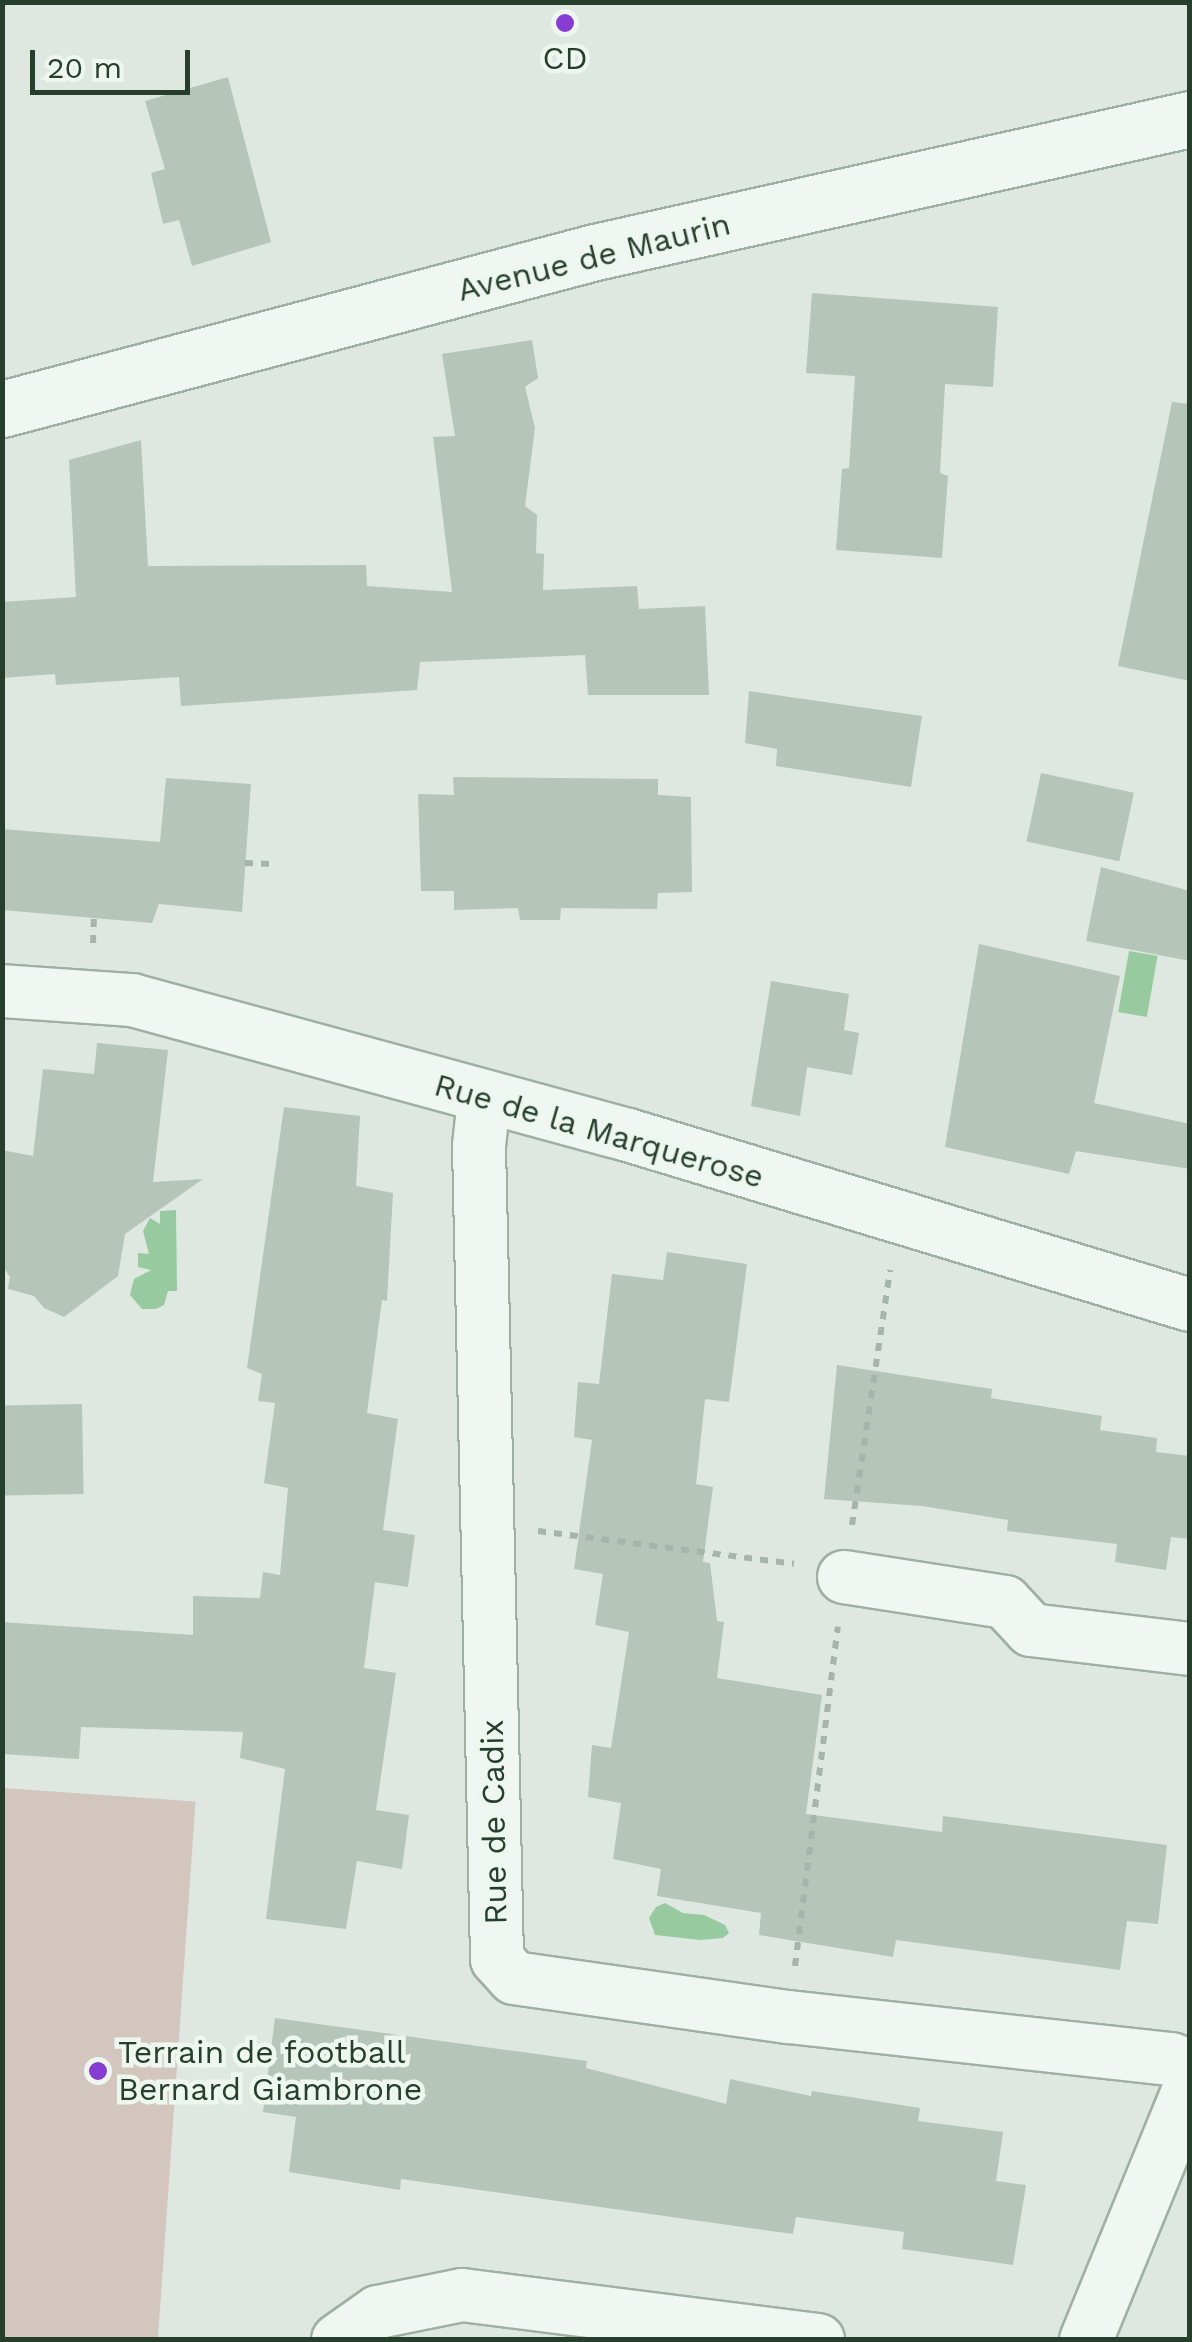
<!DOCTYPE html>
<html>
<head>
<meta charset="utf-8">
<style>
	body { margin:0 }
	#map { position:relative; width:1192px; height:2342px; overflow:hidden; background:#dee8e0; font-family:"Work Sans",sans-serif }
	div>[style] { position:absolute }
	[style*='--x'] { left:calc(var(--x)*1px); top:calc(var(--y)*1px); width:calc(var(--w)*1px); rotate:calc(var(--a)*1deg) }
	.green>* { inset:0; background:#d2c6be; transform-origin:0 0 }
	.water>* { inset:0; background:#97ca9f; transform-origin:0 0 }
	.building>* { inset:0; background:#b5c5b9; transform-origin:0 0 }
	.path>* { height:6px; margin-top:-3px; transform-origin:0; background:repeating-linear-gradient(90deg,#a7b4ab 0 8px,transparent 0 16px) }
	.roads { filter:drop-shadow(2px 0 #9fafa3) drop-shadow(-2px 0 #9fafa3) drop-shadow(0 2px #9fafa3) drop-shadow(0 -2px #9fafa3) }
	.minor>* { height:52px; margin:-26px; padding:0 26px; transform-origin:26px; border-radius:26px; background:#f0f6f2 }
	.tertiary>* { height:55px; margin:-27.5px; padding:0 27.5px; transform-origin:27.5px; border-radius:27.5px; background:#f0f6f2 }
	.dots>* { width:28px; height:28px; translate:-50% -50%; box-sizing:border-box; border:5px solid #edf6ef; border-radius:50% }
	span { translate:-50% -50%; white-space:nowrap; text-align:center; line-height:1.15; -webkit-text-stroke:9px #edf6ef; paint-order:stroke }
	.poi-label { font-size:32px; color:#263f2d }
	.left { translate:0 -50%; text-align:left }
	.street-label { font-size:32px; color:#263f2d }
	.frame { position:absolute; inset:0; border:5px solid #263f2d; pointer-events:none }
	.scale { position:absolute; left:30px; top:50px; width:160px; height:45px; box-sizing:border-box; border:5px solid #263f2d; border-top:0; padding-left:12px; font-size:30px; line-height:35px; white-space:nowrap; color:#263f2d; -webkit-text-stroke:8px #edf6ef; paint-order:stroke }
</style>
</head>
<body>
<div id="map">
	<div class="green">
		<div style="left:3px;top:1788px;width:193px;height:551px;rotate:4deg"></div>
	</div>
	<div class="water">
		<div style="left:1129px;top:951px;width:29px;height:62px;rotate:10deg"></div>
		<div style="clip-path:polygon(176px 1210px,177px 1291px,168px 1291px,164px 1305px,156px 1309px,142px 1309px,130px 1295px,134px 1279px,151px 1270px,138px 1267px,138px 1253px,149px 1254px,143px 1231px,150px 1218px,160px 1224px,160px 1211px)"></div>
		<div style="clip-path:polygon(665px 1903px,683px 1913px,704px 1915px,725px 1925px,729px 1933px,723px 1938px,700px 1940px,655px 1935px,649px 1918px,656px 1907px)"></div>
	</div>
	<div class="building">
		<div style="clip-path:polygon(228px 77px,271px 242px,192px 266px,179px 220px,163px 224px,151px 173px,165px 169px,145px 101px)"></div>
		<div style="clip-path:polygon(812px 293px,998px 307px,993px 387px,945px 384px,940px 473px,948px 476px,942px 558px,836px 550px,842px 469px,849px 468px,855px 376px,806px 373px)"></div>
		<div style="clip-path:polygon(532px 340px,538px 378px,525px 387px,535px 428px,525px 506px,537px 515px,536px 553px,544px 554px,543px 590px,637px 586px,639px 609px,705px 606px,709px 695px,588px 695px,585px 655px,420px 662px,417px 690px,181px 706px,179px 677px,56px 685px,55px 674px,2px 678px,2px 602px,76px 597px,69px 460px,141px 440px,148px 566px,366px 565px,367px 586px,452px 592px,433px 437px,455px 436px,442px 354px)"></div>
		<div style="clip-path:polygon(1172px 402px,1190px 404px,1190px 681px,1118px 666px)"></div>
		<div style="clip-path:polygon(749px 691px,922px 716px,911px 787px,776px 766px,777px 749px,745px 743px)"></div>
		<div style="left:1041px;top:773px;width:95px;height:70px;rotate:12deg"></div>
		<div style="clip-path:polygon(453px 777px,658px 779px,658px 795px,691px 797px,692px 892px,658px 893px,657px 909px,561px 908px,560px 920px,520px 920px,518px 908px,454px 910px,454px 891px,421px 891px,418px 794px,454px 795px)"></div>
		<div style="clip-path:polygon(166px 778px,251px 784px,242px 912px,159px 904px,152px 923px,2px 910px,2px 829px,160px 842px)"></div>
		<div style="clip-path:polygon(1101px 867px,1190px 891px,1190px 961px,1086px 941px)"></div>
		<div style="clip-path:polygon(979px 944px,1120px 976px,1094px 1103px,1190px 1124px,1190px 1169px,1076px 1151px,1069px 1174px,945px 1147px)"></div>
		<div style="clip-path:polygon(771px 981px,849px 994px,844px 1030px,859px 1033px,852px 1075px,807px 1067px,800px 1116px,751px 1106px)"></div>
		<div style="clip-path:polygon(97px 1043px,168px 1050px,153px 1182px,203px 1179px,125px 1234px,118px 1276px,64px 1317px,44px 1308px,34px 1296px,8px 1289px,10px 1277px,2px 1265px,2px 1150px,33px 1156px,43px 1069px,94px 1074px)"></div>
		<div style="clip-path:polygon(284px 1107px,360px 1116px,356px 1186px,393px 1193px,387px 1301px,382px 1300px,367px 1413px,398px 1419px,383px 1530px,415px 1535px,408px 1587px,375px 1582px,364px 1668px,396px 1673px,376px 1810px,409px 1815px,402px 1869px,357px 1861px,346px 1929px,266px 1919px,285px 1769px,240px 1758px,243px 1732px,81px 1727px,79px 1759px,2px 1754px,2px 1622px,193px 1635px,193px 1596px,260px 1598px,263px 1572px,280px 1575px,288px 1488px,264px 1483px,275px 1403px,258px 1401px,262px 1374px,247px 1368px)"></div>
		<div style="clip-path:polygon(667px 1252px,747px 1264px,729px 1402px,705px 1399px,696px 1484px,713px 1487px,703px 1562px,710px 1563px,717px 1621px,724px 1622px,717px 1678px,822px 1695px,806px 1814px,942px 1832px,943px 1816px,1167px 1845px,1158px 1924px,1127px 1921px,1120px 1970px,896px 1940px,893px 1957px,759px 1935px,761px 1913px,657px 1896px,661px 1869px,613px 1859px,621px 1803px,588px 1797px,592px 1745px,611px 1748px,629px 1632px,595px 1625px,603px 1574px,574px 1569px,592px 1440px,574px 1437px,578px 1382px,599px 1384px,612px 1274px,663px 1280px)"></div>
		<div style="clip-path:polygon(837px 1365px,992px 1389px,991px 1398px,1102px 1416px,1100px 1430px,1157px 1438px,1156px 1452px,1190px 1456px,1190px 1539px,1171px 1537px,1166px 1570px,1115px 1562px,1117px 1544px,1007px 1531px,1008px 1520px,922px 1506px,824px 1499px)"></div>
		<div style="left:82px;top:1404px;width:90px;height:80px;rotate:89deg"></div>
		<div style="clip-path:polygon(275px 2018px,587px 2061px,586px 2068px,726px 2104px,730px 2079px,811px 2096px,812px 2091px,920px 2108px,918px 2121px,1003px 2132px,996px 2181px,1026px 2185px,1013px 2265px,902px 2249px,904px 2232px,796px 2217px,793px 2234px,401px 2179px,400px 2190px,289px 2172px,296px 2117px,263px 2112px)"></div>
	</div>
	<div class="path">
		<div style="--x:245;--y:863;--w:27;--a:2"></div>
		<div style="--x:93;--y:943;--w:26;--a:-88"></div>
		<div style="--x:852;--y:1525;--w:258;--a:-81.5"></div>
		<div style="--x:538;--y:1531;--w:258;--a:7.3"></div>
		<div style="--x:795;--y:1966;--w:342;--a:-82.8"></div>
	</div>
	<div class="roads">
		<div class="minor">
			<div style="--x:2;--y:991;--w:130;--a:4"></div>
			<div style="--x:132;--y:1000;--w:514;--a:15.23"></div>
			<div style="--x:628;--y:1135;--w:587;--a:16.83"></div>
			<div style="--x:484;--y:1099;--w:47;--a:96.1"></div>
			<div style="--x:479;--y:1146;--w:813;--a:88.73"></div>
			<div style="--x:497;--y:1959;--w:25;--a:48"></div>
			<div style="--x:514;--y:1978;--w:278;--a:8.1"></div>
			<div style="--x:789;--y:2017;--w:384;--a:6.3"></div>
			<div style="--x:1171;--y:2059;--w:20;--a:20"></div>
			<div style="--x:844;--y:1577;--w:163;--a:8.8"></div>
			<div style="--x:1005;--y:1602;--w:38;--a:47"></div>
			<div style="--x:1031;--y:1630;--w:160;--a:6.8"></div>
			<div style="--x:338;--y:2340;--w:49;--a:-35"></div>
			<div style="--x:378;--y:2312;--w:86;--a:-11.4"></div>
			<div style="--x:462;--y:2295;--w:359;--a:7.2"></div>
			<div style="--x:1086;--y:2340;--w:274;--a:-67.7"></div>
		</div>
		<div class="tertiary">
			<div style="--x:2;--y:409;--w:613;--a:-14.83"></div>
			<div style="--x:595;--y:252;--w:610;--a:-12.6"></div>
		</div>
	</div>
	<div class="dots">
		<div style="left:565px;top:23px;background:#873cd4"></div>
		<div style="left:98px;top:2071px;background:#873cd4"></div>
	</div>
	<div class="poi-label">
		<span style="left:565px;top:58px">CD</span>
		<span class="left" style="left:118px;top:2071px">Terrain de football<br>Bernard Giambrone</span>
	</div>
	<div class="street-label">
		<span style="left:594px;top:257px;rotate:-14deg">Avenue de Maurin</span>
		<span style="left:599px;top:1131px;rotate:16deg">Rue de la Marquerose</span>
		<span style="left:494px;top:1822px;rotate:-91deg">Rue de Cadix</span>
	</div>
	<div class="frame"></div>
	<div class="scale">20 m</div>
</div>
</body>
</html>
